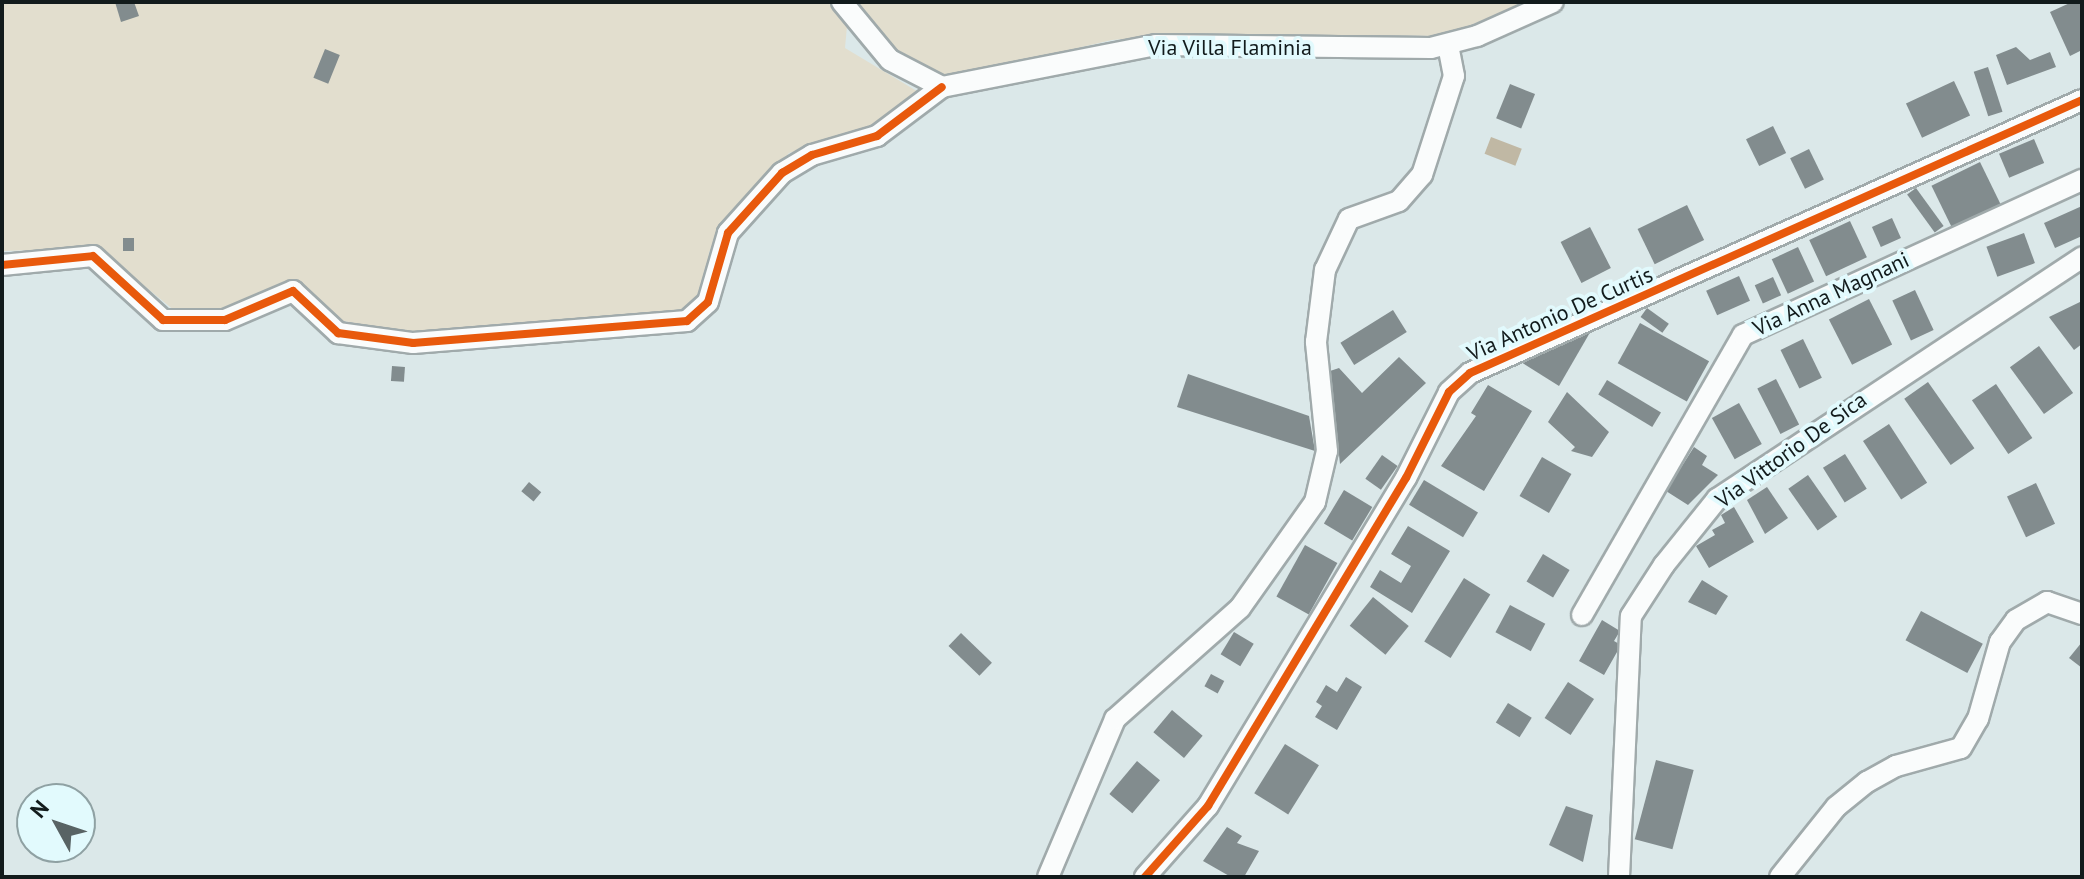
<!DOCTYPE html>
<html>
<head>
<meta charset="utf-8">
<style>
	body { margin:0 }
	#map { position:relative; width:2084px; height:879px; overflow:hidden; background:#dbe8e9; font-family:"PT Sans",sans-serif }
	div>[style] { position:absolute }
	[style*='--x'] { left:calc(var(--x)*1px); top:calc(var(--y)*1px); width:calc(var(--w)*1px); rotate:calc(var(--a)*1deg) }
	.green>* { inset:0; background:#e2dece }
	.water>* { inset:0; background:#c0b8a4; transform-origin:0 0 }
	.building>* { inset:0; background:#828c8e; transform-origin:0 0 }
	.roads { filter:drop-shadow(2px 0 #a0aaab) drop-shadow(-2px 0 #a0aaab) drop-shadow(0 2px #a0aaab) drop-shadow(0 -2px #a0aaab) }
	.minor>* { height:20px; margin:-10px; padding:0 10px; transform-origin:10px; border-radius:10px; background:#fafcfc }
	.cycleway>* { height:8px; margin:-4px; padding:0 4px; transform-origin:4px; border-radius:4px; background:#e8590c }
	span { translate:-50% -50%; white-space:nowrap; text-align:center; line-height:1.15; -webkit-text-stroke:8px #e2fafd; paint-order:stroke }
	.street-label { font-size:22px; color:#121b1c }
	.frame { position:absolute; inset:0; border:4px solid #121b1c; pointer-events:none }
	.north { position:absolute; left:16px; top:783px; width:80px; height:80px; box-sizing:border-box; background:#e2fafd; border:2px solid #8fa1a3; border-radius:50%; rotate:310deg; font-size:22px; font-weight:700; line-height:32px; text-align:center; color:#121b1c }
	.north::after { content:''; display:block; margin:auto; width:28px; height:36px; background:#586364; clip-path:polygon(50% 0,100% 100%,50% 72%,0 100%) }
</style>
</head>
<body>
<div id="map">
	<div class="green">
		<div style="clip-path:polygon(2px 2px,828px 2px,847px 26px,845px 48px,920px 93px,873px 132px,789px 153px,709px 252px,705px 297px,685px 315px,413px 334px,333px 319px,296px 282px,228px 310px,175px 311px,98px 248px,2px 251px)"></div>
		<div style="clip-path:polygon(848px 2px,1529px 2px,1443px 36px,1186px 34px,1112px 40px,957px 76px,932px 74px,893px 54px)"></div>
	</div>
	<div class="water">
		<div style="left:1491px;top:137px;width:33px;height:18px;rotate:21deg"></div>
	</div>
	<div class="building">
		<div style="clip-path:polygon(115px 2px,134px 2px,139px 16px,121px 22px)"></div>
		<div style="clip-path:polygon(2072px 2px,2082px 2px,2082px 50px,2070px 56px,2050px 12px)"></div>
		<div style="clip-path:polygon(2016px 47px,2030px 60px,2050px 52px,2056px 67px,2007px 85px,1996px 55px)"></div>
		<div style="left:325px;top:49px;width:16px;height:31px;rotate:22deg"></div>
		<div style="left:1988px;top:67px;width:47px;height:15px;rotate:72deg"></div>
		<div style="left:1954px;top:81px;width:38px;height:53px;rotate:65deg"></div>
		<div style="left:1510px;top:84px;width:27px;height:37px;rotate:22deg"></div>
		<div style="left:1773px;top:126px;width:30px;height:30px;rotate:64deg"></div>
		<div style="left:2034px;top:139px;width:26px;height:38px;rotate:67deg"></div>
		<div style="left:1809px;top:149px;width:34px;height:21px;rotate:64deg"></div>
		<div style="left:1980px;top:162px;width:49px;height:54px;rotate:64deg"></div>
		<div style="left:1916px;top:188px;width:47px;height:11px;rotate:54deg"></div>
		<div style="left:1687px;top:205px;width:39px;height:55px;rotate:64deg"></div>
		<div style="clip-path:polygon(2082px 206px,2082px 236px,2055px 248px,2044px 223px)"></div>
		<div style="left:1892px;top:218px;width:22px;height:22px;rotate:66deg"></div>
		<div style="left:1850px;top:221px;width:40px;height:45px;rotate:65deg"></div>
		<div style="left:1590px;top:227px;width:46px;height:33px;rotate:63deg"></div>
		<div style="left:2024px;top:233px;width:32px;height:40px;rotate:70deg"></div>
		<div style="left:123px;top:238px;width:11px;height:13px"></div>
		<div style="left:1798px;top:247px;width:38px;height:29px;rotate:65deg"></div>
		<div style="left:1739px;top:276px;width:27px;height:36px;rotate:66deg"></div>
		<div style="left:1773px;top:277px;width:20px;height:20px;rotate:66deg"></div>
		<div style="left:1915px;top:290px;width:44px;height:25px;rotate:65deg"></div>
		<div style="left:1869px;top:299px;width:51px;height:45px;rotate:63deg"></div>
		<div style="clip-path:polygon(2082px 301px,2082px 344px,2074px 350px,2049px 317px)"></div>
		<div style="left:1647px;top:308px;width:27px;height:11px;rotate:36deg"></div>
		<div style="left:1393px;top:310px;width:26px;height:62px;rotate:58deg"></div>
		<div style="left:1640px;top:323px;width:79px;height:46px;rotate:29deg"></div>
		<div style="clip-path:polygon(1592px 329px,1559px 386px,1521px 362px)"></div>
		<div style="left:1803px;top:339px;width:43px;height:25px;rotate:64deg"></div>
		<div style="left:2039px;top:346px;width:58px;height:36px;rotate:54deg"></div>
		<div style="clip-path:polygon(1399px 357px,1426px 383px,1340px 464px,1330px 371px,1339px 368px,1362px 393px)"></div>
		<div style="left:392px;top:366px;width:13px;height:15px;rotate:4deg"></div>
		<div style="clip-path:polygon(1188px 374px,1309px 416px,1315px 451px,1177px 407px)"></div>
		<div style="left:1776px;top:379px;width:51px;height:21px;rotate:63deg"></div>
		<div style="left:1607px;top:380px;width:63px;height:17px;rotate:31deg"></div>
		<div style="left:1928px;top:382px;width:81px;height:29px;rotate:55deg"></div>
		<div style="left:1996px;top:384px;width:65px;height:29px;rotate:56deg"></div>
		<div style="clip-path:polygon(1488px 385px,1532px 411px,1484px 491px,1441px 466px,1476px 416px,1471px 413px)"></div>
		<div style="clip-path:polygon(1567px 392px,1609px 432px,1592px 457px,1571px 451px,1575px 447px,1548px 422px)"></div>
		<div style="left:1739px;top:403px;width:47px;height:31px;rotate:61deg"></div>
		<div style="left:1889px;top:424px;width:70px;height:31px;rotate:57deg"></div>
		<div style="clip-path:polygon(1694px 447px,1707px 456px,1702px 465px,1718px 475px,1688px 505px,1666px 491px)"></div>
		<div style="left:1845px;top:454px;width:41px;height:26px;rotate:58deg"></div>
		<div style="left:1382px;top:455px;width:19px;height:29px;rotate:35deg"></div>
		<div style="left:1542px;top:457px;width:34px;height:45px;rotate:30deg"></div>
		<div style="left:1808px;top:475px;width:51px;height:24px;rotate:55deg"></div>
		<div style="left:1424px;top:480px;width:63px;height:29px;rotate:31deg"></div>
		<div style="left:529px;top:482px;width:16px;height:12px;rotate:40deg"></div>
		<div style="left:2036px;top:483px;width:45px;height:32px;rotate:65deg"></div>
		<div style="clip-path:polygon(1767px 487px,1788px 518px,1765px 534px,1747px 500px)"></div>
		<div style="left:1344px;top:490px;width:33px;height:39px;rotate:31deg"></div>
		<div style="clip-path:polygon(1734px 507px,1754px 542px,1709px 568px,1696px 546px,1715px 535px,1712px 530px,1725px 523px,1721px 515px)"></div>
		<div style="clip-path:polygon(1408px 526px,1450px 551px,1412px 613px,1370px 587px,1380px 570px,1401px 583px,1411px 566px,1391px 554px)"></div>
		<div style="left:1305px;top:545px;width:37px;height:59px;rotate:29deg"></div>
		<div style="left:1543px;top:554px;width:31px;height:32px;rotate:31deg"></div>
		<div style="left:1464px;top:578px;width:31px;height:75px;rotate:32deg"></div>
		<div style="clip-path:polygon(1702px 580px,1728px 596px,1716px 615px,1688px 602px)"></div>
		<div style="left:1373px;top:597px;width:46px;height:37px;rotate:39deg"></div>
		<div style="left:1510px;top:605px;width:40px;height:31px;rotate:28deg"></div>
		<div style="left:1921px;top:611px;width:70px;height:33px;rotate:28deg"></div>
		<div style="clip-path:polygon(1602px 620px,1620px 631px,1614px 641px,1621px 645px,1604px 675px,1579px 661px)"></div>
		<div style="left:1234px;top:632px;width:23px;height:26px;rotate:31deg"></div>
		<div style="left:961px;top:633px;width:43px;height:18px;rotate:44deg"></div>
		<div style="clip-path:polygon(2082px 642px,2082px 668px,2069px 658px)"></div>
		<div style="left:1211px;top:674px;width:15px;height:14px;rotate:28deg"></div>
		<div style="clip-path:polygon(1346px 677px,1362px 687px,1337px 730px,1315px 717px,1322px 706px,1316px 702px,1326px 685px,1337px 692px)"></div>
		<div style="left:1568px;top:682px;width:31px;height:43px;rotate:33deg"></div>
		<div style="left:1508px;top:703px;width:28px;height:23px;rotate:32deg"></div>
		<div style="left:1172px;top:710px;width:40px;height:29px;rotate:40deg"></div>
		<div style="left:1285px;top:744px;width:40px;height:58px;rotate:32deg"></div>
		<div style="left:1656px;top:760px;width:39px;height:82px;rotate:15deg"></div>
		<div style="left:1137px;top:761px;width:30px;height:43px;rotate:40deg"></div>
		<div style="clip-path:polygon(1566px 806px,1593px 815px,1583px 862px,1549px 845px)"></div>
		<div style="clip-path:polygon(1227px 827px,1242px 836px,1237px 843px,1259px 851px,1244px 877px,1231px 877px,1203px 861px)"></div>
	</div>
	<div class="roads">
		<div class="minor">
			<div style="--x:842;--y:2;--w:75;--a:50.4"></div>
			<div style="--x:890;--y:60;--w:59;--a:27.4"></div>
			<div style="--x:942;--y:87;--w:218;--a:-11.1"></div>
			<div style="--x:1156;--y:45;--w:275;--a:0.6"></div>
			<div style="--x:1431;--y:48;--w:48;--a:-14.6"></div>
			<div style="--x:1477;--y:36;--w:83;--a:-24.1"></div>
			<div style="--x:2;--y:265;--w:91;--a:-5.6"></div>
			<div style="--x:93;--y:256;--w:95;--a:42.4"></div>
			<div style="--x:163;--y:320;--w:62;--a:0"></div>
			<div style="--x:225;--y:320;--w:74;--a:-23.1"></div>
			<div style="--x:293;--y:291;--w:62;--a:43"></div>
			<div style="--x:338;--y:333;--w:76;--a:7.6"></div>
			<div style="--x:413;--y:343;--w:275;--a:-4.6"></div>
			<div style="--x:687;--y:321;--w:28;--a:-42"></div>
			<div style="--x:708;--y:302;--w:72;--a:-73.8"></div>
			<div style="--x:728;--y:233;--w:81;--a:-48"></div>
			<div style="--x:782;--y:173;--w:35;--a:-31"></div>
			<div style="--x:812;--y:155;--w:68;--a:-16.3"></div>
			<div style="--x:877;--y:136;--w:81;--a:-37"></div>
			<div style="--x:1582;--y:615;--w:323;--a:-60.1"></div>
			<div style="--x:1743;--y:335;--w:373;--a:-24.6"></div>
			<div style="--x:1048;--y:877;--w:172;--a:-67"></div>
			<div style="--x:1115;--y:719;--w:167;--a:-41.6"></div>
			<div style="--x:1240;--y:608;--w:130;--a:-54.7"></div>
			<div style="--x:1315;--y:502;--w:52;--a:-76.8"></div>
			<div style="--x:1327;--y:451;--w:110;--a:-95.8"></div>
			<div style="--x:1316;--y:342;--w:73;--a:-82.9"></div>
			<div style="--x:1325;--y:270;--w:56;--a:-64.8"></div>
			<div style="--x:1349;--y:219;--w:53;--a:-19.8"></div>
			<div style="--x:1399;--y:201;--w:35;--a:-49"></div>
			<div style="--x:1422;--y:175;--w:104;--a:-72.1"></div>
			<div style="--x:1454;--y:76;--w:32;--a:-101"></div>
			<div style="--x:1145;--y:877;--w:95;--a:-48.4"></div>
			<div style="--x:1208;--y:806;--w:383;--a:-58.9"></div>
			<div style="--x:1406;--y:478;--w:96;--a:-63.4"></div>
			<div style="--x:1449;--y:392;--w:28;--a:-42"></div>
			<div style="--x:1470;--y:373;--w:670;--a:-24.04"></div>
			<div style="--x:1619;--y:877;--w:261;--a:-87.4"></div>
			<div style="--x:1631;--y:616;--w:61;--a:-57.1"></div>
			<div style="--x:1664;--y:565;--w:85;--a:-51.2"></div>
			<div style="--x:1717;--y:499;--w:438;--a:-33.5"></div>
			<div style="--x:1780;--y:877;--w:90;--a:-51.3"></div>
			<div style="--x:1836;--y:807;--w:40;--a:-39"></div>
			<div style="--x:1867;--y:782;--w:33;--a:-29"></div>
			<div style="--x:1896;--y:766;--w:67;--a:-15.5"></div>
			<div style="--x:1961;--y:748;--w:34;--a:-60"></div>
			<div style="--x:1978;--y:719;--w:80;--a:-74.1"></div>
			<div style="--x:2000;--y:642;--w:27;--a:-54"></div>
			<div style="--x:2016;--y:620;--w:36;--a:-30"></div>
			<div style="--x:2047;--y:602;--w:37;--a:19"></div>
		</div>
	</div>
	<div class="cycleway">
		<div style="--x:2;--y:265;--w:91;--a:-5.6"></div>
		<div style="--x:93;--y:256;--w:95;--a:42.4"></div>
		<div style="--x:163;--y:320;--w:62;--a:0"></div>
		<div style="--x:225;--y:320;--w:74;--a:-23.1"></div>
		<div style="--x:293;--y:291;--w:62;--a:43"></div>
		<div style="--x:338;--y:333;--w:76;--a:7.6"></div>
		<div style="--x:413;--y:343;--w:275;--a:-4.6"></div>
		<div style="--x:687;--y:321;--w:28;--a:-42"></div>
		<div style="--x:708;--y:302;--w:72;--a:-73.8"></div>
		<div style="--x:728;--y:233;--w:81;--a:-48"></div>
		<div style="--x:782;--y:173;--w:35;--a:-31"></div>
		<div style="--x:812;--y:155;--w:68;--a:-16.3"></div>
		<div style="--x:877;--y:136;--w:81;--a:-37"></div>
		<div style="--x:1145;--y:877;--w:95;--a:-48.4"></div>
		<div style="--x:1208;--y:806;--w:383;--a:-58.9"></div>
		<div style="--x:1406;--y:478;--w:96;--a:-63.4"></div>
		<div style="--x:1449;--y:392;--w:28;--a:-42"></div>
		<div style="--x:1470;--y:373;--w:670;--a:-24.04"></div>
	</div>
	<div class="street-label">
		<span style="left:1230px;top:48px">Via Villa Flaminia</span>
		<span style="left:1831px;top:294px;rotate:-25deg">Via Anna Magnani</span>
		<span style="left:1560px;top:314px;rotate:-24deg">Via Antonio De Curtis</span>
		<span style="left:1791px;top:450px;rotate:-36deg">Via Vittorio De Sica</span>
	</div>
	<div class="frame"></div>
	<div class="north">N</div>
</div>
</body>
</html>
